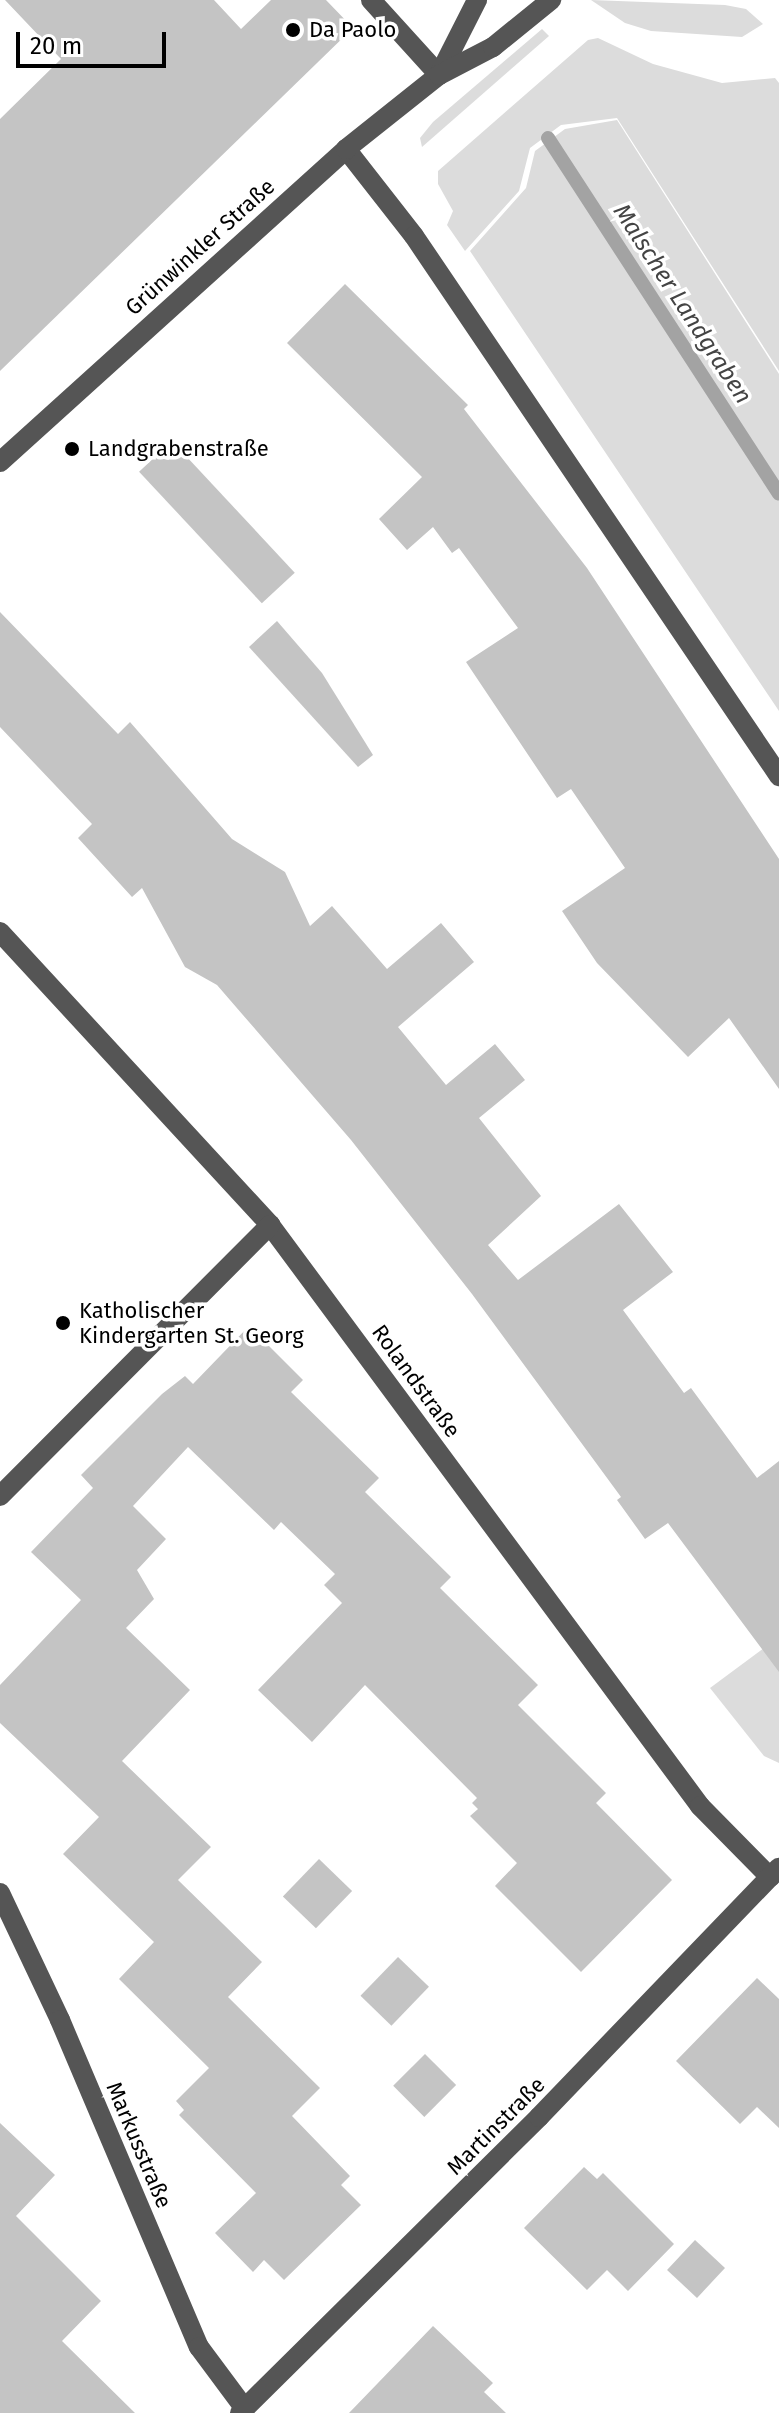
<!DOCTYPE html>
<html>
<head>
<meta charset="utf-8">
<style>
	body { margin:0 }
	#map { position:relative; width:779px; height:2413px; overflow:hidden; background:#fff; font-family:"Fira Sans",sans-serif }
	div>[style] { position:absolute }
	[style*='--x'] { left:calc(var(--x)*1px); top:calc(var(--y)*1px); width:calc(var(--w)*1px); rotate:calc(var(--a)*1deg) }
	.green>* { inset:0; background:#dcdcdc }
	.stream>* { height:14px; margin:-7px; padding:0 7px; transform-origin:7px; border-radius:7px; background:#a3a3a3 }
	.building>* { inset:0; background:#c4c4c4; transform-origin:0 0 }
	.minor>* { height:20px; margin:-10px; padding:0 10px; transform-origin:10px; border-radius:10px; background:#555 }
	.dots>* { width:22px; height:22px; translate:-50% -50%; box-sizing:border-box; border:4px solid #fff; border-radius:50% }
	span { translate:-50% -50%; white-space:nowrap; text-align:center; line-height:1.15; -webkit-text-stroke:7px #fff; paint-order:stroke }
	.poi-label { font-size:22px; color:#000 }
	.left { translate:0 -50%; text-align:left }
	.street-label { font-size:22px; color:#000 }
	.water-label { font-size:24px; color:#444; font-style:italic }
	.scale { position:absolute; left:16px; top:32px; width:150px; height:36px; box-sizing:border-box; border:4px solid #000; border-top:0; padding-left:10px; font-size:24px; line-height:28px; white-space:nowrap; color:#000; -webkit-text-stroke:6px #fff; paint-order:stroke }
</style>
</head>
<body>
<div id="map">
	<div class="green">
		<div style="clip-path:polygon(591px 0,725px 5px,746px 9px,763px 24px,742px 37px,651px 31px,625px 23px)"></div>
		<div style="clip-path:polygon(542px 29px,549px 36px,422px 147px,420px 138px,433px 122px)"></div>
		<div style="clip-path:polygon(598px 38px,653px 64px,722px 83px,775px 78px,779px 83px,779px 371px,617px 118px,561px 125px,530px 148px,519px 191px,465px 251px,447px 225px,453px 211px,438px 184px,438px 171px,588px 40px)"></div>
		<div style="clip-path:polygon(617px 120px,779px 374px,779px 711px,470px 251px,526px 188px,535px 151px,565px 129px)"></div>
		<div style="clip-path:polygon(779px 1637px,779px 1763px,764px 1756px,710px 1688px)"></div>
	</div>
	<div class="stream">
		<div style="--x:548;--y:138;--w:424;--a:57"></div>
	</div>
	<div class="building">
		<div style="clip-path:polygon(5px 0,214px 0,241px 29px,271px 0,326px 0,353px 28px,0 371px,0 119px,61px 59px)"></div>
		<div style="clip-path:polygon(345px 284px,468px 405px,464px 409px,587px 568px,779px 859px,779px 1089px,729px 1018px,688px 1057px,597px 963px,562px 911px,625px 868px,571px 789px,557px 798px,466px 662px,518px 628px,459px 548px,452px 553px,433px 527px,407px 550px,379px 519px,422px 477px,287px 343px)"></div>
		<div style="left:172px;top:441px;width:180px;height:45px;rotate:47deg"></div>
		<div style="clip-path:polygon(0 612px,118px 734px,130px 722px,232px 839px,285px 872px,310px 926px,332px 906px,387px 969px,441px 923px,474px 962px,398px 1027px,446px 1085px,495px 1044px,525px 1080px,479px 1118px,541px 1196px,488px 1245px,518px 1280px,619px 1204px,673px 1272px,623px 1310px,684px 1393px,691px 1388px,757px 1478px,779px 1461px,779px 1672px,668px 1523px,645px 1539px,617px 1500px,621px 1497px,472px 1294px,351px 1140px,217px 985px,185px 967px,142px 888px,132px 897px,78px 838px,92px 824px,0 727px)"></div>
		<div style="clip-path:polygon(277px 621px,322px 673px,373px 755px,358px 767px,249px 647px)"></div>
		<div style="clip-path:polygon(249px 1326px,303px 1380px,291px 1392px,379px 1478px,365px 1492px,451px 1577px,440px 1588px,538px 1685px,518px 1705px,606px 1793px,596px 1803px,672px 1880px,581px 1972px,495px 1886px,517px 1863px,470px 1816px,478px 1809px,472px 1803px,477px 1798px,365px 1685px,312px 1742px,258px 1690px,342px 1603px,324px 1585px,335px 1574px,281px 1522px,274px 1530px,188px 1447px,133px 1506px,166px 1539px,137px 1570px,154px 1599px,126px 1628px,190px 1690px,122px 1761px,211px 1847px,178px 1880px,262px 1962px,228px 1997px,320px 2088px,292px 2116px,350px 2176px,341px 2185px,361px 2205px,284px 2280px,264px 2260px,253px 2272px,215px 2233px,256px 2193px,179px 2115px,184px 2110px,176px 2101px,209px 2068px,119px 1979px,154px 1942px,63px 1854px,99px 1817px,0 1723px,0 1685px,81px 1600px,31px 1552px,93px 1488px,81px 1475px,162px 1394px,185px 1376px,193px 1384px)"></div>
		<div style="left:319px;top:1859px;width:46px;height:52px;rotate:44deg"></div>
		<div style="left:398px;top:1957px;width:43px;height:54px;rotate:44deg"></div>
		<div style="clip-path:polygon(757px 1978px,779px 1999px,779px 2128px,757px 2107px,740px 2124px,676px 2061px)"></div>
		<div style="left:425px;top:2054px;width:44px;height:45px;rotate:45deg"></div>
		<div style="clip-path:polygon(0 2123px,55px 2175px,16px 2216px,101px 2301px,62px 2341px,135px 2413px,0 2413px)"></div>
		<div style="clip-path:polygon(584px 2167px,597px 2179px,603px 2173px,674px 2244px,628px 2291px,607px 2270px,587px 2290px,524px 2228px)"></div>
		<div style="left:695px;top:2240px;width:41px;height:41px;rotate:43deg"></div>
		<div style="clip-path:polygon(433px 2326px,493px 2383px,484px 2392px,506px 2413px,349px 2413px)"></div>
	</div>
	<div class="minor">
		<div style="--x:371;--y:0;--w:101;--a:47.8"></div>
		<div style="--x:439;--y:75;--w:84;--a:-63.1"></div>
		<div style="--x:346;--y:149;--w:110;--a:52"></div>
		<div style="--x:414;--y:236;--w:652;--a:55.94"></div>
		<div style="--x:0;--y:462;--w:467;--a:-42.1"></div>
		<div style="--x:346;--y:149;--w:119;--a:-38.5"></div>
		<div style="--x:439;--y:75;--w:61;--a:-27.4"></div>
		<div style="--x:493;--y:47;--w:75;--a:-39"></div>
		<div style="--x:0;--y:932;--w:398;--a:47.3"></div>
		<div style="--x:270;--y:1225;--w:723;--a:53.49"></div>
		<div style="--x:700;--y:1806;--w:100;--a:45.4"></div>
		<div style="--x:0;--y:1496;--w:383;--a:-45.1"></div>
		<div style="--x:0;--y:1893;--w:140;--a:64.7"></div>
		<div style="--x:60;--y:2020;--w:355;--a:67"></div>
		<div style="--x:199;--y:2347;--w:77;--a:53.4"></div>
		<div style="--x:240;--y:2413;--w:421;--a:-44.7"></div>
		<div style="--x:539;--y:2117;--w:346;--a:-46.1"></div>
	</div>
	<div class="dots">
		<div style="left:293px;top:30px;background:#000"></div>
		<div style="left:72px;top:449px;background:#000"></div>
		<div style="left:63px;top:1323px;background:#000"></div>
	</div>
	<div class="poi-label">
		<span class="left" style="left:309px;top:30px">Da Paolo</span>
		<span class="left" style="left:88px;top:449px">Landgrabenstraße</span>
		<span class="left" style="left:79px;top:1323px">Katholischer<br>Kindergarten St. Georg</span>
	</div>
	<div class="street-label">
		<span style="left:200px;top:247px;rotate:-42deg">Grünwinkler Straße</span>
		<span style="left:416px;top:1381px;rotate:54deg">Rolandstraße</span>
		<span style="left:496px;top:2126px;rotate:-45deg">Martinstraße</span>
		<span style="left:139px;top:2145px;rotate:67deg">Markusstraße</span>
	</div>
	<div class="water-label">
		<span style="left:682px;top:304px;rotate:57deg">Malscher Landgraben</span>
	</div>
	<div class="scale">20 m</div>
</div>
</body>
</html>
